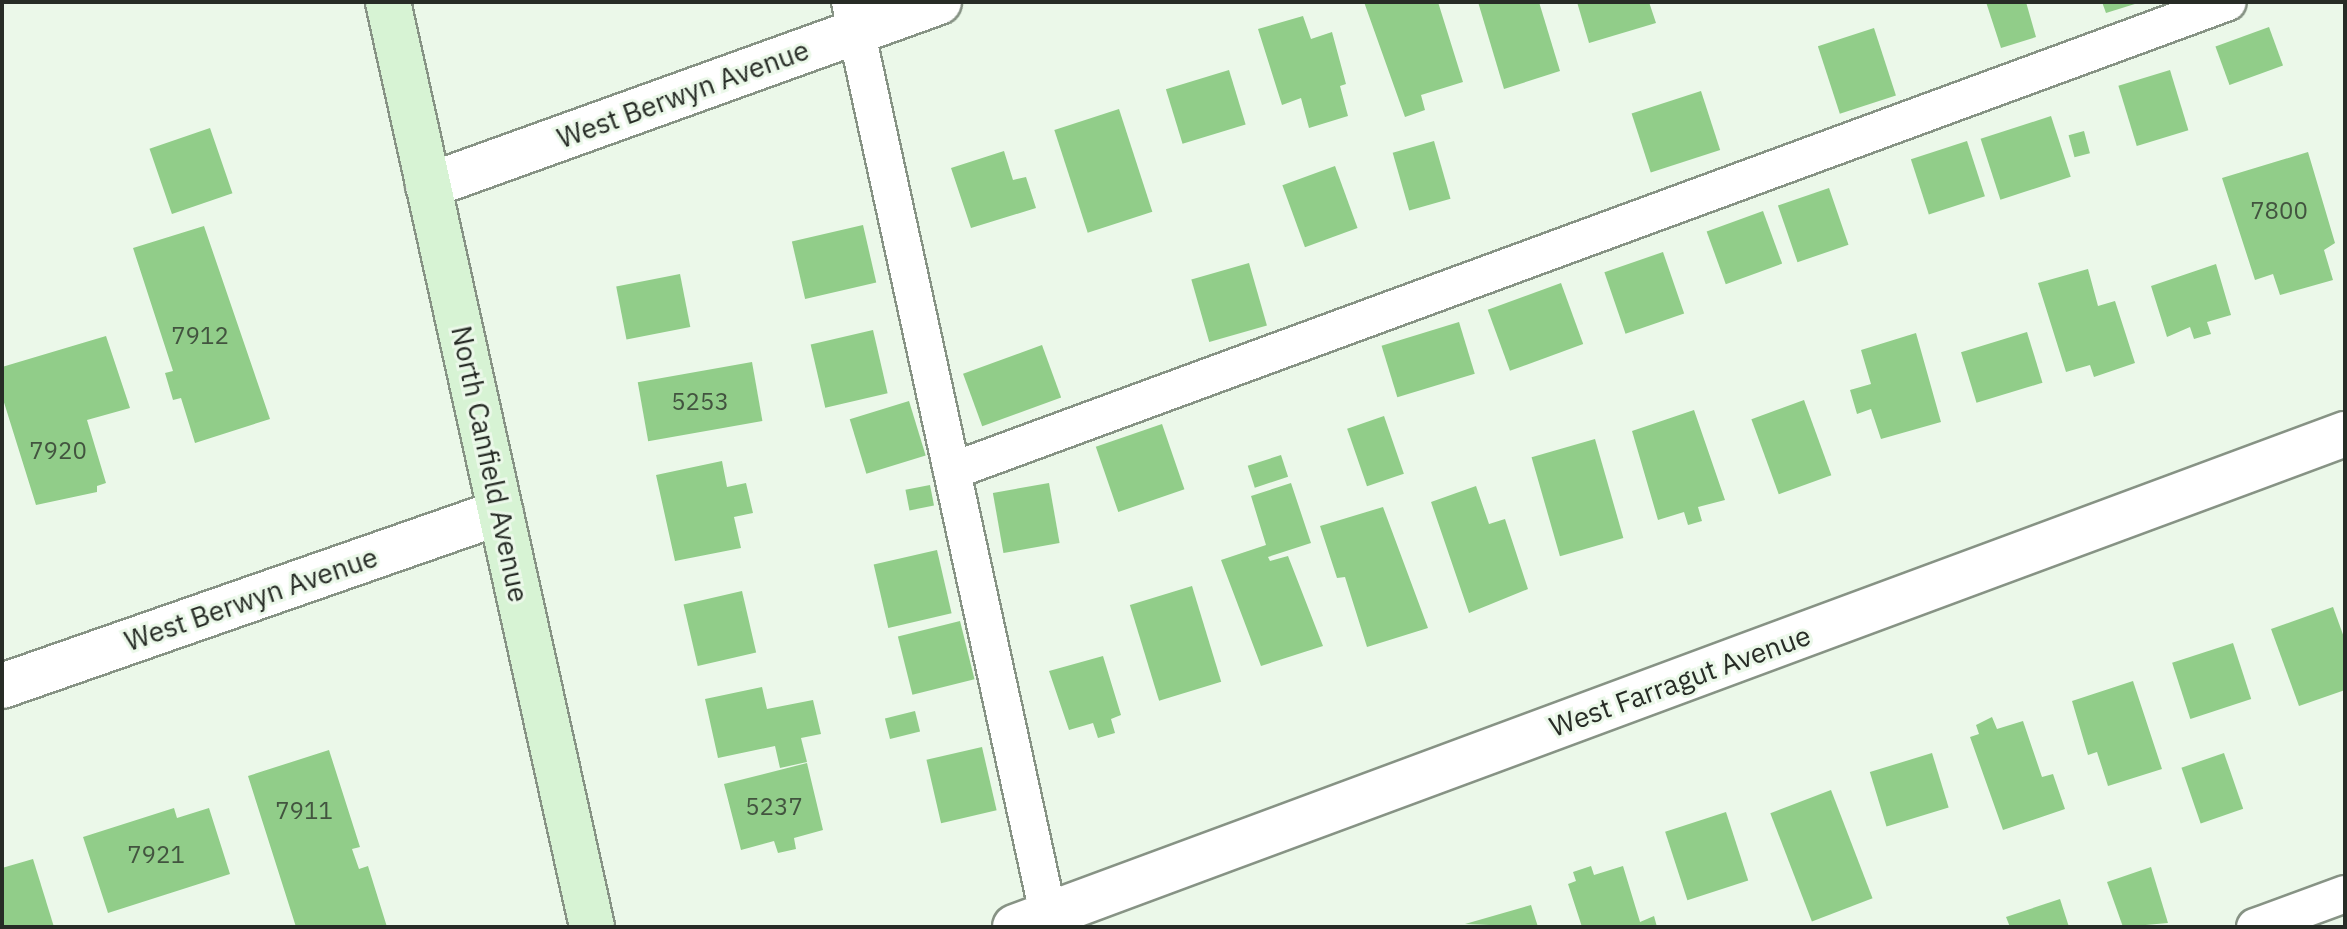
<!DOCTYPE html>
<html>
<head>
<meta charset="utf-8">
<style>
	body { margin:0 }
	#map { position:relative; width:2347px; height:929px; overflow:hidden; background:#ebf8e9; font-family:"IBM Plex Sans",sans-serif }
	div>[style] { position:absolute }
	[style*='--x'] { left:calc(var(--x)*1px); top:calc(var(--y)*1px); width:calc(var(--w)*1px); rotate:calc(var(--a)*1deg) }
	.building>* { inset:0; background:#91cd89; transform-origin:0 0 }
	.roads { filter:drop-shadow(2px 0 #879385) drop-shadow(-2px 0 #879385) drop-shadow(0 2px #879385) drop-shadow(0 -2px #879385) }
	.lane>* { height:36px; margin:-18px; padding:0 18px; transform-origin:18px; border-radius:18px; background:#fff }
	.street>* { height:44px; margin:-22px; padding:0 22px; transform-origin:22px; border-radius:22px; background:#fff }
	.secondary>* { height:44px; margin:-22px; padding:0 22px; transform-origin:22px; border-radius:22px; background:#d7f3d4 }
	span { translate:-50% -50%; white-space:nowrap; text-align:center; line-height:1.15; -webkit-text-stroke:6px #ebf8e9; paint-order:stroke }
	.number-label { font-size:24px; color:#42543f }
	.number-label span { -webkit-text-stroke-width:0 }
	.street-label { font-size:28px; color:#272c26 }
	.frame { position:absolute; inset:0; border:4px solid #272c26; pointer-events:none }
</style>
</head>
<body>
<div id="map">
	<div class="building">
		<div style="clip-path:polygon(1364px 2px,1438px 2px,1463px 82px,1421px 95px,1425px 110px,1405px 117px)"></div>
		<div style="clip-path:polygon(1478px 2px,1539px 2px,1560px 71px,1504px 89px)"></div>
		<div style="clip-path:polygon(1577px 2px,1649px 2px,1656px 23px,1589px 43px)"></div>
		<div style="clip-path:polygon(1986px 2px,2026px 2px,2036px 37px,2001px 48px)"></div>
		<div style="clip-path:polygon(2102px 2px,2138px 2px,2138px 3px,2106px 13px)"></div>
		<div style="clip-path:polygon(1303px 16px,1311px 39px,1332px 32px,1346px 84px,1340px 86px,1348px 116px,1309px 128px,1301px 98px,1282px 105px,1258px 29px)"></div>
		<div style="left:2269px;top:27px;width:41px;height:57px;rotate:70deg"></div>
		<div style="left:1874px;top:28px;width:71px;height:59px;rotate:72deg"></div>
		<div style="left:1229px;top:70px;width:57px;height:66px;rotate:73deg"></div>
		<div style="left:2170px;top:70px;width:63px;height:54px;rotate:73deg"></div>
		<div style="left:1701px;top:91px;width:62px;height:73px;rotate:72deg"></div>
		<div style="left:1119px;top:109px;width:108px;height:68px;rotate:72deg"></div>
		<div style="left:2051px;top:116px;width:64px;height:74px;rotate:72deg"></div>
		<div style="left:210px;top:128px;width:69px;height:64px;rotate:71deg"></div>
		<div style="left:2084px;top:131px;width:23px;height:16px;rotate:75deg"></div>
		<div style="left:1434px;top:141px;width:60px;height:43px;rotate:74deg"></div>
		<div style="left:1967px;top:141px;width:58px;height:59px;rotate:72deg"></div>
		<div style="clip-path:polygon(1004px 151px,1013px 180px,1026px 177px,1036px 208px,971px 228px,951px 168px)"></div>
		<div style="clip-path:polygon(2308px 152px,2335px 243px,2324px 250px,2333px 280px,2280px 295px,2273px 274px,2255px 280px,2222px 178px)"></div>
		<div style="left:1335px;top:166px;width:66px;height:56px;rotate:70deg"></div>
		<div style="left:1829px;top:188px;width:60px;height:54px;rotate:71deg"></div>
		<div style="left:1763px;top:211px;width:56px;height:60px;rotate:70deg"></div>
		<div style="left:863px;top:225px;width:59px;height:73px;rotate:77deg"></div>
		<div style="clip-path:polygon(204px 226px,270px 419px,195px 443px,181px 398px,173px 400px,165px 373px,173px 371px,133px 248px)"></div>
		<div style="left:1663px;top:252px;width:65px;height:62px;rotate:71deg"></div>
		<div style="left:1249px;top:263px;width:65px;height:60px;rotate:74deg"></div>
		<div style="clip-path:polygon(2216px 264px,2231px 315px,2207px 322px,2211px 334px,2194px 339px,2190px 327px,2167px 337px,2151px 286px)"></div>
		<div style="clip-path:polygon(2088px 269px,2098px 306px,2115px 301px,2135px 363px,2094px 377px,2090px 365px,2066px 372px,2038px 283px)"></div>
		<div style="left:680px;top:274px;width:54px;height:65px;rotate:79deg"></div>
		<div style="left:1561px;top:283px;width:65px;height:78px;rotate:70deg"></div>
		<div style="left:1459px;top:322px;width:54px;height:81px;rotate:73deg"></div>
		<div style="left:873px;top:330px;width:65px;height:64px;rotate:77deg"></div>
		<div style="left:2027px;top:332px;width:53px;height:69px;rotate:73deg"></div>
		<div style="clip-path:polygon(1916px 333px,1941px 422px,1881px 439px,1871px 409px,1857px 414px,1850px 390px,1871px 384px,1861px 350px)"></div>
		<div style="clip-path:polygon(106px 336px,130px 408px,87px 420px,106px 483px,97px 486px,97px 492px,36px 505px,2px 396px,2px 367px)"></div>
		<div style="left:1042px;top:345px;width:56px;height:84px;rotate:70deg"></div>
		<div style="left:752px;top:362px;width:60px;height:116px;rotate:80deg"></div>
		<div style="left:1804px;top:400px;width:80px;height:56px;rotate:70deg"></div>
		<div style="left:909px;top:401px;width:57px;height:62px;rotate:73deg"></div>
		<div style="clip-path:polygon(1694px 410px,1725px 500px,1698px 507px,1702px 521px,1688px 525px,1684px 512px,1658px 520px,1632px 431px)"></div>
		<div style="left:1384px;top:416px;width:61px;height:39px;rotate:71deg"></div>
		<div style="left:1162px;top:424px;width:69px;height:70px;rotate:71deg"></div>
		<div style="left:1595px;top:439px;width:103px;height:66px;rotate:74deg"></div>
		<div style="left:1281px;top:455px;width:23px;height:35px;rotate:72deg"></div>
		<div style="clip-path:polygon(722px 461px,727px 487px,746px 483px,753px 513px,734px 517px,741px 548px,675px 561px,656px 475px)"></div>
		<div style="left:1049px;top:483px;width:61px;height:57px;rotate:80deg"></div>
		<div style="clip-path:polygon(1291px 483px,1311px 543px,1268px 557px,1270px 561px,1288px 556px,1323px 646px,1261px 666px,1221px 560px,1266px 545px,1251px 496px)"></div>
		<div style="left:930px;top:485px;width:21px;height:25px;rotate:79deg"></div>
		<div style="clip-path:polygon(1476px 486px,1489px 524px,1505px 519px,1528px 589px,1469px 613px,1431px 502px)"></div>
		<div style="clip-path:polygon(1383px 507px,1428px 628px,1367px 647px,1345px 577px,1337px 578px,1320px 526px)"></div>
		<div style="left:937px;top:550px;width:65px;height:65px;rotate:77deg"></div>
		<div style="left:1192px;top:586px;width:100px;height:65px;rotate:73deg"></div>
		<div style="left:742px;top:591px;width:63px;height:60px;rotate:77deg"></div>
		<div style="clip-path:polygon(2333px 607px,2345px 640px,2345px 690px,2299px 706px,2271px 629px)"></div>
		<div style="left:960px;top:621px;width:60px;height:64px;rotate:76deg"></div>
		<div style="left:2233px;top:643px;width:59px;height:64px;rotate:72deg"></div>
		<div style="clip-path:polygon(1103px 656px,1121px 715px,1111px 719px,1115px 733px,1098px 738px,1093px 723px,1069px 730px,1049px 671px)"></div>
		<div style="clip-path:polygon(2133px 681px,2162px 769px,2108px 786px,2097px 752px,2088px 755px,2072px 701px)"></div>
		<div style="clip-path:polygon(762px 687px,767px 709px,813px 700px,821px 734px,801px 738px,807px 762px,780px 768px,775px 746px,718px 758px,705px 699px)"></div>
		<div style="left:915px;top:711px;width:21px;height:31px;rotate:76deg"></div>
		<div style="clip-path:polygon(1992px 717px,1997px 729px,2023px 721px,2042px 777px,2053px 774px,2065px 809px,2003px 830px,1970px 737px,1979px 734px,1976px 725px)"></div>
		<div style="left:982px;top:747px;width:65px;height:57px;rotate:77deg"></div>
		<div style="clip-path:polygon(329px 750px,360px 847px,352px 849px,359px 869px,368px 866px,387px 927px,296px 927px,248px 776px)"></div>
		<div style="left:1932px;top:753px;width:57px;height:65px;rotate:73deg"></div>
		<div style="left:2224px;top:753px;width:59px;height:45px;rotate:71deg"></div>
		<div style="clip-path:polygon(807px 763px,823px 830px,794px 838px,796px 849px,778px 853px,774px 841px,741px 850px,724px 784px)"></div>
		<div style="left:1831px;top:790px;width:116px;height:65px;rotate:69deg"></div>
		<div style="clip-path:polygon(174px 808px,177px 818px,209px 808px,230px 874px,108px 913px,83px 837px)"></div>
		<div style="left:1726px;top:812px;width:72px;height:64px;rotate:72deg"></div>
		<div style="clip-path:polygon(33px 859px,54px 927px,2px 927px,2px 868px)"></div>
		<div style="clip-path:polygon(1591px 866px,1594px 875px,1623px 866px,1640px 922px,1654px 916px,1657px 927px,1582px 927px,1568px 884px,1576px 881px,1573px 872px)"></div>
		<div style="clip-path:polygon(2151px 867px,2168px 923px,2123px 927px,2107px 882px)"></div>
		<div style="clip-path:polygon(2060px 899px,2069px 927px,2010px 927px,2006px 917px)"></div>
		<div style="clip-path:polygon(1531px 905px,1538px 927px,1465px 924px)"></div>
	</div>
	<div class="roads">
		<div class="lane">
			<div style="--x:850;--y:2;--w:947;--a:77.74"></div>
			<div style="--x:952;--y:471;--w:1359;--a:-20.18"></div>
			<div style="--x:2255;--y:927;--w:96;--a:-20.1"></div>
		</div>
		<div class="street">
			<div style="--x:428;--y:186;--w:543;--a:-19.8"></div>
			<div style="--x:2;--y:686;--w:528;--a:-19.22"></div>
			<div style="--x:1015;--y:927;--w:1418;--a:-20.34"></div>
		</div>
		<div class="secondary">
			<div style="--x:388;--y:2;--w:947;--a:77.56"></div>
		</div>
	</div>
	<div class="number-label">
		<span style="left:2279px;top:211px">7800</span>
		<span style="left:200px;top:336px">7912</span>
		<span style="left:700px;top:402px">5253</span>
		<span style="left:58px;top:451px">7920</span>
		<span style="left:774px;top:807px">5237</span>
		<span style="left:304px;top:811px">7911</span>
		<span style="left:156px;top:855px">7921</span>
	</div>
	<div class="street-label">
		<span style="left:683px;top:94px;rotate:-20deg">West Berwyn Avenue</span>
		<span style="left:490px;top:464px;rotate:78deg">North Canfield Avenue</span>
		<span style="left:251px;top:599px;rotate:-19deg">West Berwyn Avenue</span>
		<span style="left:1680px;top:681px;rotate:-20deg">West Farragut Avenue</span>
	</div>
	<div class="frame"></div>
</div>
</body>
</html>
